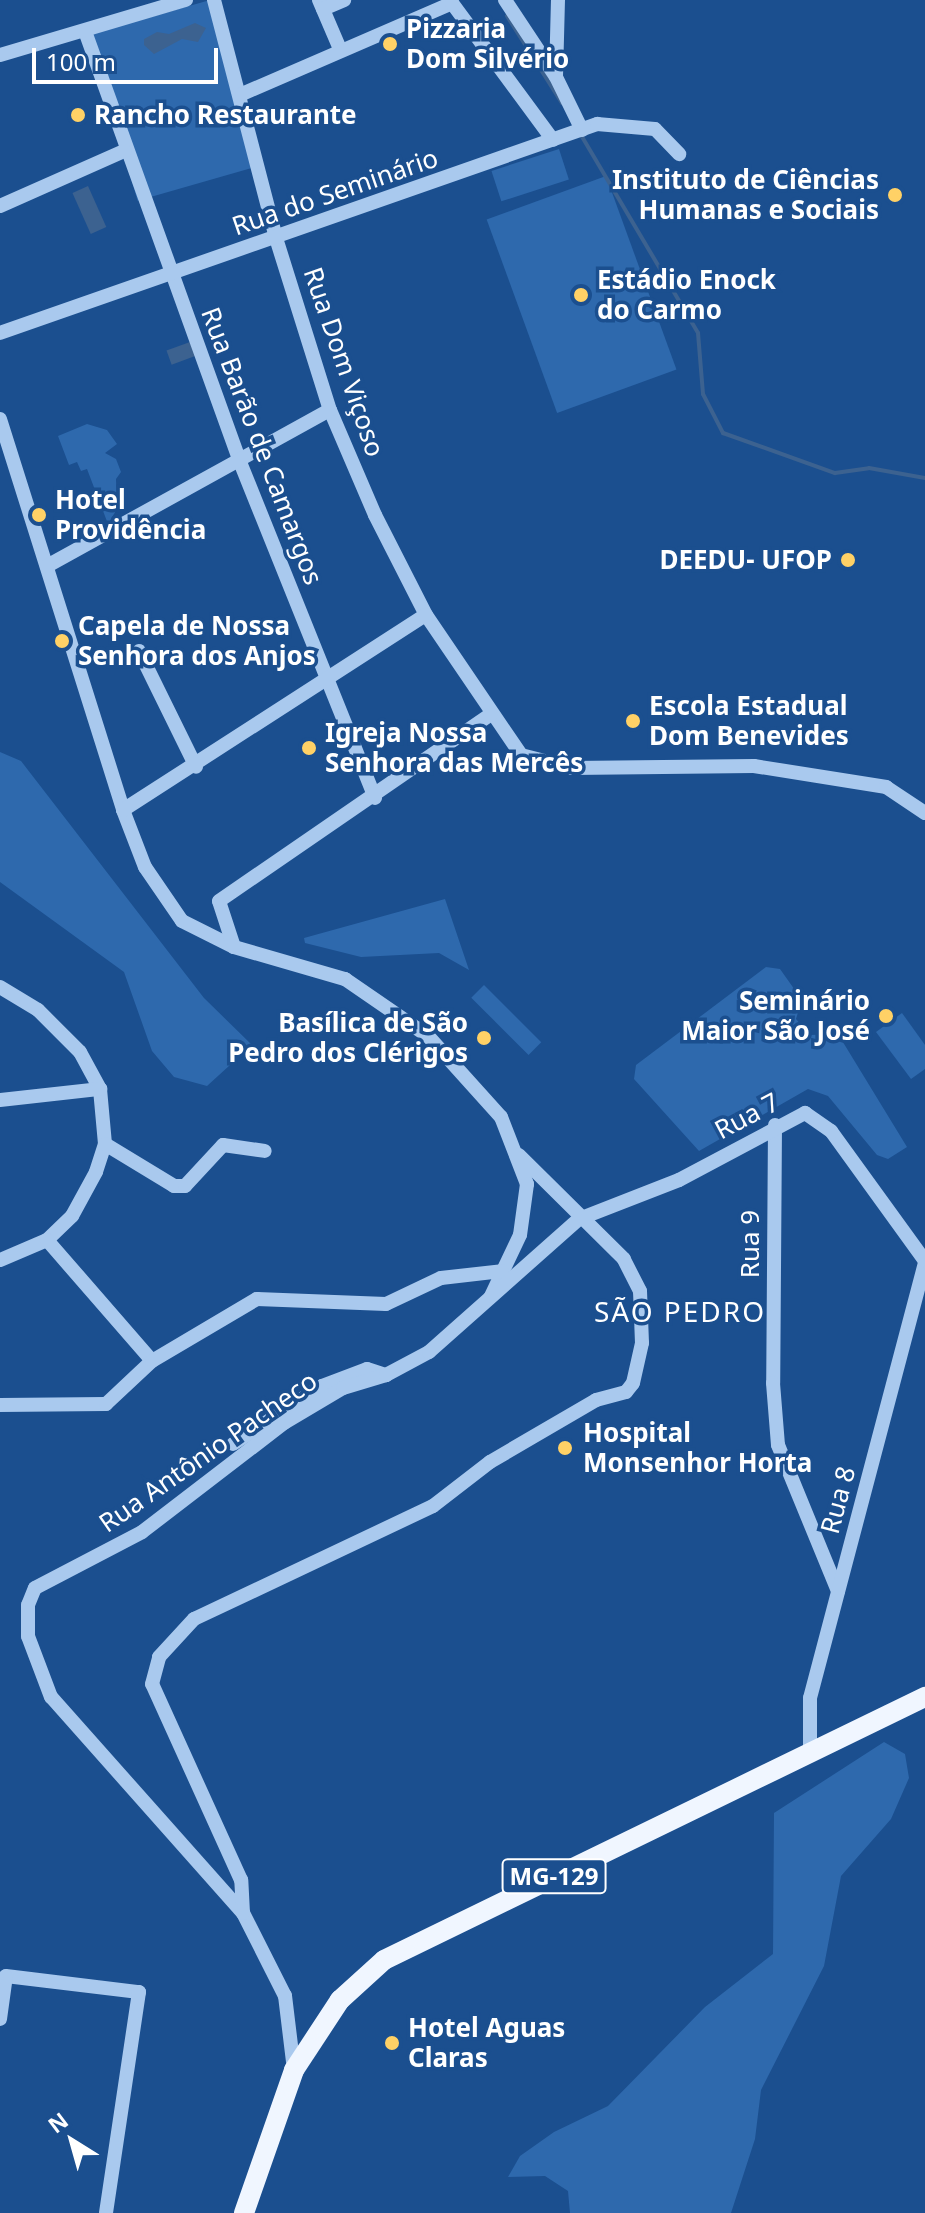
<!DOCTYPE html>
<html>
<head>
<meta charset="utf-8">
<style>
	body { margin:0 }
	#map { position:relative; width:925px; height:2213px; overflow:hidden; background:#1b4f8f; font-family:"Noto Sans",sans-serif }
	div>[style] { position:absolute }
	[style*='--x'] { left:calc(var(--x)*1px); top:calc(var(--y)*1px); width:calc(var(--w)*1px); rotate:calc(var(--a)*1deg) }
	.green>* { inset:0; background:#2e69ad; transform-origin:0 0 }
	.water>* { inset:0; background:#3c6290; transform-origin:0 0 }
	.stream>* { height:4px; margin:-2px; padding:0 2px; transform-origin:2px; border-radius:2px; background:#3c6290 }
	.minor>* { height:14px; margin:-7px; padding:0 7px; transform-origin:7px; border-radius:7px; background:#a9c9ee }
	.major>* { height:20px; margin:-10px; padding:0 10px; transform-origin:10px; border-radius:10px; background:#f0f6ff }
	.dots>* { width:22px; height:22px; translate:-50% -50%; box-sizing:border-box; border:4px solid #1b4f8f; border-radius:50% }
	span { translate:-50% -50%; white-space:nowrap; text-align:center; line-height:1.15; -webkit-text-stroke:7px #1b4f8f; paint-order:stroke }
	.shield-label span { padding:2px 6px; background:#1b4f8f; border:2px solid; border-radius:6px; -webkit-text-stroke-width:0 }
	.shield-label { font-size:24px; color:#fff; font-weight:700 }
	.poi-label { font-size:26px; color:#fff; font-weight:700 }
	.left { translate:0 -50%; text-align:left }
	.right { translate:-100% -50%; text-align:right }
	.street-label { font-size:26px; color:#fff }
	.neighbourhood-label { font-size:28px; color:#fff; letter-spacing:2px }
	.north { position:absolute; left:32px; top:2101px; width:80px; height:80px; -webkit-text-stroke:6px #1b4f8f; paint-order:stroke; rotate:323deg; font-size:22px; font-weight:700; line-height:32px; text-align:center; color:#fff }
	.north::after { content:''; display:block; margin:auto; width:28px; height:36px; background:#fff; clip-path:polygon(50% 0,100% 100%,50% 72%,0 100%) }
	.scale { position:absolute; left:32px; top:48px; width:186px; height:36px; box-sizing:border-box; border:4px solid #fff; border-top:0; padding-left:10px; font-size:24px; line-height:28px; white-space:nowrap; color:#fff; -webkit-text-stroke:6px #1b4f8f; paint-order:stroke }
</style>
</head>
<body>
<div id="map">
	<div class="green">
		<div style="left:210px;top:0;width:173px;height:125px;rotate:74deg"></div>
		<div style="left:559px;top:149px;width:32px;height:71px;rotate:72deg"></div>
		<div style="left:606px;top:176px;width:206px;height:127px;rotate:70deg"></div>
		<div style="clip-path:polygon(87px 424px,107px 430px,117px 444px,105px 453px,116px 459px,121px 472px,116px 479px,117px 509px,108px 524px,87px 469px,81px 471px,77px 462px,69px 465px,58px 436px)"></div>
		<div style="clip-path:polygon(0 752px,21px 761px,204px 998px,252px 1045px,207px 1086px,174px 1077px,152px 1051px,124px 972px,0 882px)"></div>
		<div style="clip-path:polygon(445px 899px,469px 970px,439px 953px,361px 957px,305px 943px,304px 938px)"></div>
		<div style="clip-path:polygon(766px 967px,780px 969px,802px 1000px,796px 1019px,810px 1035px,838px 1034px,907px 1147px,888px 1159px,877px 1155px,828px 1096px,808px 1089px,699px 1151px,634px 1079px,636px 1065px)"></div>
		<div style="left:484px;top:985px;width:81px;height:18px;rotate:45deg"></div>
		<div style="clip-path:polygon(902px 1013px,925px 1045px,925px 1069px,911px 1079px,876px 1032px)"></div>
		<div style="clip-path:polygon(884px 1742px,905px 1754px,909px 1778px,891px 1819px,841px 1876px,824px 1966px,761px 2090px,755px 2139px,731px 2213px,570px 2213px,568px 2191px,545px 2176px,508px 2177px,520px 2156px,554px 2132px,608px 2106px,705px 2007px,773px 1954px,774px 1813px)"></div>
	</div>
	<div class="water">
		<div style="clip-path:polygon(195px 23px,206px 28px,198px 42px,182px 39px,154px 54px,144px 45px,144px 39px,157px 32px,169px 34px)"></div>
		<div style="left:88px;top:186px;width:45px;height:17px;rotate:66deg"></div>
		<div style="left:190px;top:342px;width:15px;height:25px;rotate:70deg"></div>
	</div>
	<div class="stream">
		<div style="--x:507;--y:16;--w:103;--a:57.7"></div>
		<div style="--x:581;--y:135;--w:230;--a:59.4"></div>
		<div style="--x:698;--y:333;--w:61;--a:85.3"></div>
		<div style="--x:703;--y:394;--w:44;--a:62.9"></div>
		<div style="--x:723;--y:433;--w:119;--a:19.7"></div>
		<div style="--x:835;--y:473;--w:34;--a:-8"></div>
		<div style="--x:869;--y:468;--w:57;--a:10.1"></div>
	</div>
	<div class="minor">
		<div style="--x:214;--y:0;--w:246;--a:75.4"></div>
		<div style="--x:276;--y:238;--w:180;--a:72.6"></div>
		<div style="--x:330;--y:410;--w:114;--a:66.8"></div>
		<div style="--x:375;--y:515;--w:112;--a:63"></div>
		<div style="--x:426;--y:615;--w:169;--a:55.8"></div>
		<div style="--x:521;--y:755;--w:53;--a:14.3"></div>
		<div style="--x:572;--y:768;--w:182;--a:-0.6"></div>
		<div style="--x:754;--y:766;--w:134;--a:9"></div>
		<div style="--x:886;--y:787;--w:47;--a:33.7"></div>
		<div style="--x:319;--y:0;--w:53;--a:66.8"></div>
		<div style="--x:505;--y:0;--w:92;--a:56.5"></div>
		<div style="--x:556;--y:77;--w:59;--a:63.9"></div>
		<div style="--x:323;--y:9;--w:23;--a:-23"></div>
		<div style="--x:86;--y:34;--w:455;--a:70.2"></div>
		<div style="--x:240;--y:462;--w:362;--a:68.1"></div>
		<div style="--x:0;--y:55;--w:194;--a:-16.5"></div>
		<div style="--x:556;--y:76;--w:76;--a:-88.5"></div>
		<div style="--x:242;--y:94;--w:229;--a:-23.4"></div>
		<div style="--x:452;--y:3;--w:170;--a:53.6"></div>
		<div style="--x:0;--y:206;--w:136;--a:-23.9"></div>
		<div style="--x:0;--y:333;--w:633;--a:-19.29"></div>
		<div style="--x:597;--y:124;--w:58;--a:4.9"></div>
		<div style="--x:655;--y:129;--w:35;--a:46"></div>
		<div style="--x:0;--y:419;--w:410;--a:72.5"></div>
		<div style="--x:123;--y:810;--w:61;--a:68.9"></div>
		<div style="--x:145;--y:867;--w:65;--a:55.6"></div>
		<div style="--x:182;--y:921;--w:58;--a:26.6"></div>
		<div style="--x:234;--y:947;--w:116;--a:16.1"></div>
		<div style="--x:345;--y:979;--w:101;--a:34.5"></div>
		<div style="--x:428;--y:1036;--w:109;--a:48"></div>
		<div style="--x:501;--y:1117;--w:72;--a:68.8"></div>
		<div style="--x:527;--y:1184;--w:51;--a:97.8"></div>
		<div style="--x:520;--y:1235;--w:68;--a:115.4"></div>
		<div style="--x:47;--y:566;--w:323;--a:-28.9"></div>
		<div style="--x:139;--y:651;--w:129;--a:63.8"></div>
		<div style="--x:123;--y:810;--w:360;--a:-32.8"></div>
		<div style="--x:234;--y:947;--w:48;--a:-108.1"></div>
		<div style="--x:219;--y:901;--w:329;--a:-34.5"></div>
		<div style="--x:0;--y:987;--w:44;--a:31.2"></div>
		<div style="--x:38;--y:1010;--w:59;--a:45"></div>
		<div style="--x:80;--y:1052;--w:42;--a:61.6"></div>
		<div style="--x:100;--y:1089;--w:55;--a:84.8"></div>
		<div style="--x:105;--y:1144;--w:29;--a:108"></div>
		<div style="--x:96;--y:1172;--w:50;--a:118.6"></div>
		<div style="--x:72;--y:1216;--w:35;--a:136"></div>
		<div style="--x:47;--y:1240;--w:51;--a:156.9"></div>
		<div style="--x:0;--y:1100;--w:101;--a:-6.3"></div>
		<div style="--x:775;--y:1125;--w:258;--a:90.4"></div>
		<div style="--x:773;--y:1383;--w:62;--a:85.4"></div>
		<div style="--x:778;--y:1445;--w:158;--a:67.7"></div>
		<div style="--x:105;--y:1144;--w:81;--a:31.3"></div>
		<div style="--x:174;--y:1186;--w:11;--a:0"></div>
		<div style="--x:185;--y:1186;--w:56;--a:-47.2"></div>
		<div style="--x:223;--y:1145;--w:42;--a:8.1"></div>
		<div style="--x:47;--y:1240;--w:160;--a:49"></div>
		<div style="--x:0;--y:1405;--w:106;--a:-0.5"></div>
		<div style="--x:106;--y:1404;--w:63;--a:-43.1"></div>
		<div style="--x:152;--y:1361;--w:122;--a:-30.6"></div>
		<div style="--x:257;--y:1299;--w:129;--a:2.2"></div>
		<div style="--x:386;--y:1304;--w:61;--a:-25.3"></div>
		<div style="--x:441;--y:1278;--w:61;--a:-6.5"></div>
		<div style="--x:233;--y:1444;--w:106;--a:-33.1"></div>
		<div style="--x:322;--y:1386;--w:48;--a:-20.7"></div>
		<div style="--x:367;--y:1369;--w:20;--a:18"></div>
		<div style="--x:810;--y:1750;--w:52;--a:-90"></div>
		<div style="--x:810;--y:1698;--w:449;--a:-75.2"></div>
		<div style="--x:243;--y:1913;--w:289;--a:-131.6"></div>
		<div style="--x:51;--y:1697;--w:65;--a:-110.7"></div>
		<div style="--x:28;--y:1636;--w:31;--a:-90"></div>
		<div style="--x:28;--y:1605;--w:18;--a:-68"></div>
		<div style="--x:35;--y:1588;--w:121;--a:-27.6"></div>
		<div style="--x:142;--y:1532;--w:179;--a:-37.5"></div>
		<div style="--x:284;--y:1423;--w:69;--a:-30.7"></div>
		<div style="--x:343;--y:1388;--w:45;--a:-16.8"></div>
		<div style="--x:386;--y:1375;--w:49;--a:-28.1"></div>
		<div style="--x:429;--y:1352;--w:200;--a:-41.6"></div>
		<div style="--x:579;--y:1219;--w:107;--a:-21.3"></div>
		<div style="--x:679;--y:1180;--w:143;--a:-28"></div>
		<div style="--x:805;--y:1113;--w:32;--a:35"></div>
		<div style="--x:831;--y:1131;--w:160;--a:54.1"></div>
		<div style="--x:6;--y:1976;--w:134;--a:6.9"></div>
		<div style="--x:139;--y:1992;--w:223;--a:98.5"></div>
		<div style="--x:0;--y:2019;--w:43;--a:-82.1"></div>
		<div style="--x:294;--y:2070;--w:75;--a:-96.9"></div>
		<div style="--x:285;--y:1996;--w:93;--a:-116.8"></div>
		<div style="--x:243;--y:1913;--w:33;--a:-93"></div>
		<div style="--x:241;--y:1880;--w:215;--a:-114.4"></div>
		<div style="--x:152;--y:1684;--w:28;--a:-75"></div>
		<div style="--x:159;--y:1657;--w:52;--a:-47.4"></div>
		<div style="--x:194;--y:1619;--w:264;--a:-25.3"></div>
		<div style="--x:433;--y:1506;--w:72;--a:-37.7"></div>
		<div style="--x:490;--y:1462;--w:123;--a:-30.3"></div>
		<div style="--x:596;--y:1400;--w:31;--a:-15"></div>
		<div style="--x:626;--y:1392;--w:11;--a:-52"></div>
		<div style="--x:633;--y:1383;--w:41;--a:-77.3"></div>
		<div style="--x:642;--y:1343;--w:52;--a:-92.2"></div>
		<div style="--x:640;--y:1291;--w:36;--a:-117"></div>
		<div style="--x:624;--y:1259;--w:148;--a:-135.3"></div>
	</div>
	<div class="major">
		<div style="--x:244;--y:2213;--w:151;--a:-70.7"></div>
		<div style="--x:294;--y:2070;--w:84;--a:-56.7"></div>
		<div style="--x:340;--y:2000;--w:59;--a:-42.3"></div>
		<div style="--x:384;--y:1960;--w:602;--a:-25.93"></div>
	</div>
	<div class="dots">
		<div style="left:390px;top:44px;background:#ffd166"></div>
		<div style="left:78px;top:115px;background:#ffd166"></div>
		<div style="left:895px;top:195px;background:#ffd166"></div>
		<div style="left:581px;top:295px;background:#ffd166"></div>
		<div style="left:39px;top:515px;background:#ffd166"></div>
		<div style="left:848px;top:560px;background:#ffd166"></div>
		<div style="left:62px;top:641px;background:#ffd166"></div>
		<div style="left:633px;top:721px;background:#ffd166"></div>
		<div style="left:309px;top:748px;background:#ffd166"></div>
		<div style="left:886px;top:1016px;background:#ffd166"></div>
		<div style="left:484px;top:1038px;background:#ffd166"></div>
		<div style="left:565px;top:1448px;background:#ffd166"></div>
		<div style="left:392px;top:2043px;background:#ffd166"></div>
	</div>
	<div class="shield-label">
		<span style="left:554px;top:1876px">MG-129</span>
	</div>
	<div class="poi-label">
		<span class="left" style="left:406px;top:44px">Pizzaria<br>Dom Silvério</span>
		<span class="left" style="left:94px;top:115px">Rancho Restaurante</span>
		<span class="right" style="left:879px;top:195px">Instituto de Ciências<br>Humanas e Sociais</span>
		<span class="left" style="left:597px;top:295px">Estádio Enock<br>do Carmo</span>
		<span class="left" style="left:55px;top:515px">Hotel<br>Providência</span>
		<span class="right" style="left:832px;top:560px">DEEDU- UFOP</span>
		<span class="left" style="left:78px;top:641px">Capela de Nossa<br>Senhora dos Anjos</span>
		<span class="left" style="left:649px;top:721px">Escola Estadual<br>Dom Benevides</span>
		<span class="left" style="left:325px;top:748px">Igreja Nossa<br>Senhora das Mercês</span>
		<span class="right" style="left:870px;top:1016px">Seminário<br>Maior São José</span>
		<span class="right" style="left:468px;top:1038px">Basílica de São<br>Pedro dos Clérigos</span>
		<span class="left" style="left:583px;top:1448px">Hospital<br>Monsenhor Horta</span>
		<span class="left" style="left:408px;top:2043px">Hotel Aguas<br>Claras</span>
	</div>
	<div class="street-label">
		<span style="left:335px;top:192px;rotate:-19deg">Rua do Seminário</span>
		<span style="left:344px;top:362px;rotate:71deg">Rua Dom Viçoso</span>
		<span style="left:262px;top:446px;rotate:69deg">Rua Barão de Camargos</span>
		<span style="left:747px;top:1116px;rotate:-28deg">Rua 7</span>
		<span style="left:750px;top:1244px;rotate:-90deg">Rua 9</span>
		<span style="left:208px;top:1452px;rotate:-35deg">Rua Antônio Pacheco</span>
		<span style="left:838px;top:1500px;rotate:-75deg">Rua 8</span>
	</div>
	<div class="neighbourhood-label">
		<span style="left:680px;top:1311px">SÃO PEDRO</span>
	</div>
	<div class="north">N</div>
	<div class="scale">100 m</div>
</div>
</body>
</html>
